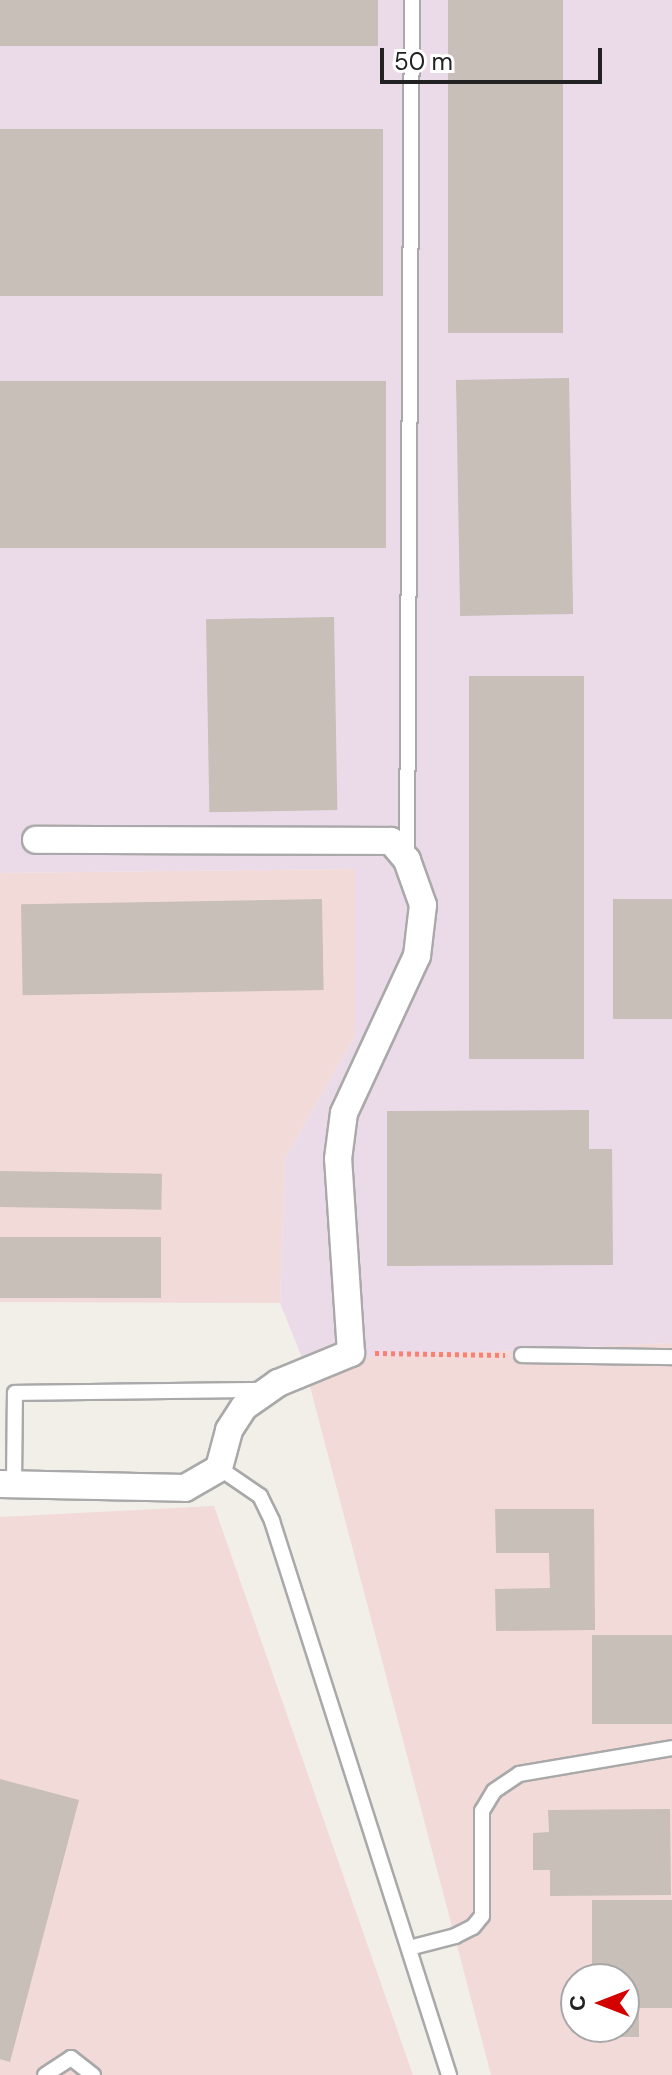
<!DOCTYPE html>
<html>
<head>
<meta charset="utf-8">
<style>
	body { margin:0 }
	#map { position:relative; width:672px; height:2075px; overflow:hidden; background:#f2efe9; font-family:"DM Sans",sans-serif }
	div>[style] { position:absolute }
	[style*='--x'] { left:calc(var(--x)*1px); top:calc(var(--y)*1px); width:calc(var(--w)*1px); rotate:calc(var(--a)*1deg) }
	.commercial>* { inset:0; background:#f2dad9 }
	.industrial>* { inset:0; background:#ebdbe8 }
	.building>* { inset:0; background:#c7bfb8; transform-origin:0 0 }
	.path>* { height:5px; margin-top:-2.5px; transform-origin:0; background:repeating-linear-gradient(90deg,#fa8072 0 4px,transparent 0 8px) }
	.roads { filter:drop-shadow(2px 0 #a9a9a9) drop-shadow(-2px 0 #a9a9a9) drop-shadow(0 2px #a9a9a9) drop-shadow(0 -2px #a9a9a9) }
	.service>* { height:14px; margin:-7px; padding:0 7px; transform-origin:7px; border-radius:7px; background:#fff }
	.minor>* { height:26px; margin:-13px; padding:0 13px; transform-origin:13px; border-radius:13px; background:#fff }
	span { translate:-50% -50%; white-space:nowrap; text-align:center; line-height:1.15; -webkit-text-stroke:6px #fff; paint-order:stroke }
	.north { position:absolute; left:560px; top:1963px; width:80px; height:80px; box-sizing:border-box; background:#fff; border:2px solid #a7a7a7; border-radius:50%; rotate:270deg; font-size:22px; font-weight:700; line-height:32px; text-align:center; color:#222 }
	.north::after { content:''; display:block; margin:auto; width:28px; height:36px; background:#d40000; clip-path:polygon(50% 0,100% 100%,50% 72%,0 100%) }
	.scale { position:absolute; left:380px; top:48px; width:222px; height:36px; box-sizing:border-box; border:4px solid #222; border-top:0; padding-left:10px; font-size:24px; line-height:28px; white-space:nowrap; color:#222; -webkit-text-stroke:6px #fff; paint-order:stroke }
</style>
</head>
<body>
<div id="map">
	<div class="commercial">
		<div style="clip-path:polygon(355px 869px,355px 1036px,285px 1158px,280px 1303px,0 1302px,0 873px)"></div>
		<div style="clip-path:polygon(evenodd,672px 1343px,672px 2075px,491px 2075px,303px 1360px,672px 1343px,576px 1979px,624px 1979px,624px 2027px,576px 2027px,576px 1979px)"></div>
		<div style="clip-path:polygon(214px 1506px,413px 2075px,0 2075px,0 1517px)"></div>
	</div>
	<div class="industrial">
		<div style="clip-path:polygon(0 0,672px 0,672px 1343px,303px 1360px,280px 1303px,285px 1158px,355px 1036px,355px 869px,0 873px)"></div>
	</div>
	<div class="building">
		<div style="left:0;top:0;width:378px;height:46px"></div>
		<div style="left:448px;top:0;width:115px;height:333px"></div>
		<div style="left:0;top:129px;width:383px;height:167px"></div>
		<div style="left:569px;top:378px;width:236px;height:113px;rotate:89deg"></div>
		<div style="left:0;top:381px;width:386px;height:167px"></div>
		<div style="left:334px;top:617px;width:193px;height:128px;rotate:89deg"></div>
		<div style="left:469px;top:676px;width:115px;height:383px"></div>
		<div style="left:322px;top:899px;width:91px;height:301px;rotate:89deg"></div>
		<div style="left:613px;top:899px;width:59px;height:120px"></div>
		<div style="clip-path:polygon(589px 1110px,589px 1149px,612px 1149px,613px 1265px,387px 1266px,387px 1111px)"></div>
		<div style="left:0;top:1171px;width:162px;height:36px;rotate:1deg"></div>
		<div style="left:0;top:1237px;width:161px;height:61px"></div>
		<div style="clip-path:polygon(495px 1509px,594px 1509px,595px 1630px,496px 1631px,495px 1589px,550px 1588px,549px 1553px,496px 1553px)"></div>
		<div style="left:672px;top:1635px;width:89px;height:80px;rotate:90deg"></div>
		<div style="clip-path:polygon(0 1779px,79px 1800px,10px 2062px,0 2059px)"></div>
		<div style="clip-path:polygon(670px 1809px,671px 1895px,550px 1896px,550px 1870px,533px 1870px,533px 1833px,549px 1832px,548px 1810px)"></div>
		<div style="clip-path:polygon(592px 1900px,672px 1900px,672px 2008px,639px 2008px,639px 2037px,592px 2037px,592px 2027px,624px 2027px,624px 1979px,592px 1979px)"></div>
	</div>
	<div class="path">
		<div style="--x:375;--y:1353;--w:130;--a:0.9"></div>
	</div>
	<div class="roads">
		<div class="service">
			<div style="--x:407;--y:860;--w:860;--a:-89.67"></div>
			<div style="--x:522;--y:1355;--w:150;--a:0.8"></div>
			<div style="--x:219;--y:1468;--w:50;--a:34.3"></div>
			<div style="--x:260;--y:1496;--w:28;--a:64"></div>
			<div style="--x:272;--y:1521;--w:582;--a:72.28"></div>
			<div style="--x:14;--y:1484;--w:91;--a:-89.4"></div>
			<div style="--x:15;--y:1393;--w:249;--a:-0.7"></div>
			<div style="--x:409;--y:1948;--w:48;--a:-14.6"></div>
			<div style="--x:455;--y:1936;--w:20;--a:-27"></div>
			<div style="--x:473;--y:1927;--w:14;--a:-51"></div>
			<div style="--x:482;--y:1916;--w:105;--a:-90"></div>
			<div style="--x:482;--y:1811;--w:23;--a:-59"></div>
			<div style="--x:494;--y:1791;--w:30;--a:-34"></div>
			<div style="--x:519;--y:1774;--w:155;--a:-9.6"></div>
			<div style="--x:45;--y:2075;--w:31;--a:-33"></div>
			<div style="--x:71;--y:2058;--w:28;--a:38"></div>
		</div>
		<div class="minor">
			<div style="--x:0;--y:1484;--w:185;--a:1.2"></div>
			<div style="--x:185;--y:1488;--w:39;--a:-30"></div>
			<div style="--x:219;--y:1468;--w:39;--a:-75"></div>
			<div style="--x:229;--y:1430;--w:27;--a:-57"></div>
			<div style="--x:244;--y:1407;--w:42;--a:-35.2"></div>
			<div style="--x:278;--y:1383;--w:79;--a:-22.3"></div>
			<div style="--x:351;--y:1353;--w:194;--a:-93.8"></div>
			<div style="--x:338;--y:1159;--w:46;--a:-82.6"></div>
			<div style="--x:344;--y:1113;--w:173;--a:-65.1"></div>
			<div style="--x:417;--y:956;--w:51;--a:-83.3"></div>
			<div style="--x:423;--y:905;--w:48;--a:-109.6"></div>
			<div style="--x:407;--y:860;--w:25;--a:-130"></div>
			<div style="--x:391;--y:841;--w:355;--a:-179.8"></div>
		</div>
	</div>
	<div class="north">С</div>
	<div class="scale">50 m</div>
</div>
</body>
</html>
